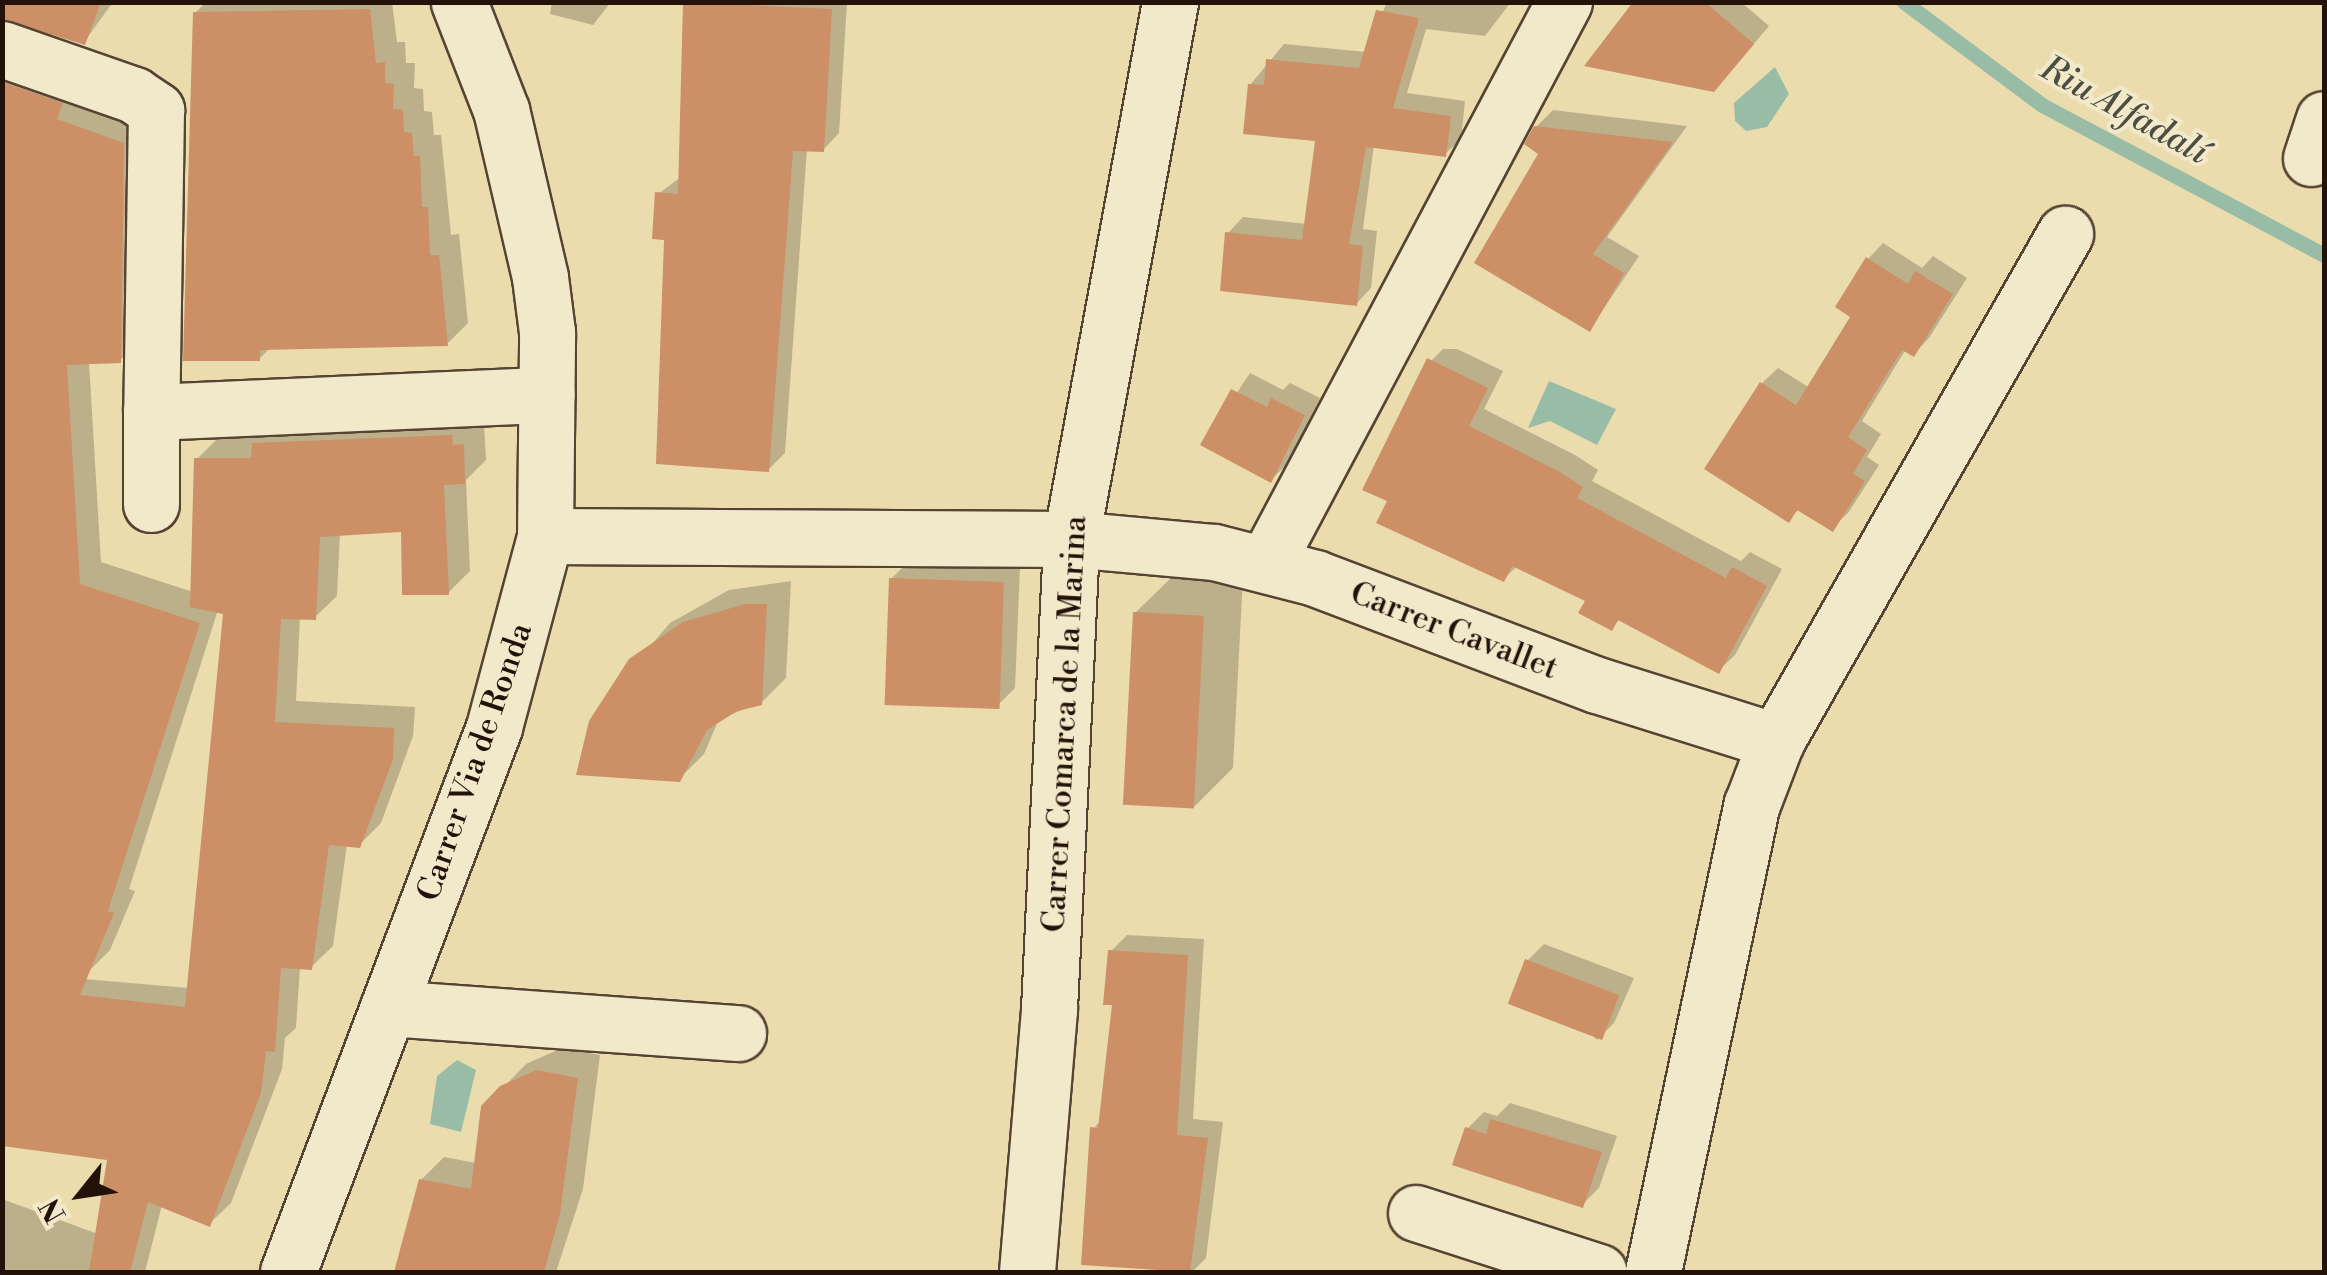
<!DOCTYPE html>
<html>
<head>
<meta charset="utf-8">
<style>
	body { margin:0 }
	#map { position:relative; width:2327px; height:1275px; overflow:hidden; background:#ebdcae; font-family:"Libre Bodoni",serif }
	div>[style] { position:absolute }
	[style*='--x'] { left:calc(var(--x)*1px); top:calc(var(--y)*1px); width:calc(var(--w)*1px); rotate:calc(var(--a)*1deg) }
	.water>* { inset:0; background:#99bca6 }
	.shadow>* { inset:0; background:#0003 }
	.stream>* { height:15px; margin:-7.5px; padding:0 7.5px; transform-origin:7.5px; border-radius:7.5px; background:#99bca6 }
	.building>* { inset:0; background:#cc8f66; transform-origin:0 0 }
	.roads { filter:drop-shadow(2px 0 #543) drop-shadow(-2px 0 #543) drop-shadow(0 2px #543) drop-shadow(0 -2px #543) }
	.minor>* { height:55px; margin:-27.5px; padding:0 27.5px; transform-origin:27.5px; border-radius:27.5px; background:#f2e8ca }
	span { translate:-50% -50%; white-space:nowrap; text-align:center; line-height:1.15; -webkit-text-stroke:8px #f2e8ca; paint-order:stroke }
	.street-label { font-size:32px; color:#23120a }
	.water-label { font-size:35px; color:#4c4e41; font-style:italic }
	.frame { position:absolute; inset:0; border:5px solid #23120a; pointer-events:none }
	.north { position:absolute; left:30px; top:1145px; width:100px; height:100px; -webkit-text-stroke:8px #f2e8ca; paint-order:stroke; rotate:240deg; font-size:28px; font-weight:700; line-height:40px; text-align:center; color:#23120a }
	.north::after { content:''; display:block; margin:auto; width:35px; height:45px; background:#23120a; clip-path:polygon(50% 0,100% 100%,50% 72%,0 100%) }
</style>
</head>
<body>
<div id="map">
	<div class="water">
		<div style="clip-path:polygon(1775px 67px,1789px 94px,1767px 127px,1746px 131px,1735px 121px,1734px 103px)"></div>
		<div style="clip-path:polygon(1549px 381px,1616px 409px,1597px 445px,1550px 421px,1528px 428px)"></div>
		<div style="clip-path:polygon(457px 1060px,476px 1070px,461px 1132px,430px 1124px,437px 1076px)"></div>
	</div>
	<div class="shadow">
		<div style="clip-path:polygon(2px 2px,113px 2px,84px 42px)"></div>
		<div style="clip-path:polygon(206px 2px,392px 2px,397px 42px,405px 42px,406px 63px,415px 63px,414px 88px,423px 89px,424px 111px,432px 112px,434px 135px,441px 135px,451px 235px,459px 234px,468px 323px,447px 344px,271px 347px,259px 359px,195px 13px)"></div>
		<div style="clip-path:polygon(552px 2px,611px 2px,593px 25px,550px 14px)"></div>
		<div style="clip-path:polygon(847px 2px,839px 133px,823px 150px,807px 149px,785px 453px,768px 470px,667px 238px,658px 194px,681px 177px,686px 3px)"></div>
		<div style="clip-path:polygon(1387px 2px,1511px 2px,1485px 36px,1426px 29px,1407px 93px,1465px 101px,1461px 139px,1445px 154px,1374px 145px,1363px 229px,1377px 231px,1371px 288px,1356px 304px,1228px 233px,1243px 217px,1307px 224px,1318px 139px,1250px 85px,1284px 44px,1366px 52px)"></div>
		<div style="clip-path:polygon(1636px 2px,1741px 2px,1769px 26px,1730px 72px)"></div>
		<div style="clip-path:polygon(2px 43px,145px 121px,142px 339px,119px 361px,89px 362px,101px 562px,193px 592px,197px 459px,219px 437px,261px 437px,276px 422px,484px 424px,486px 460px,466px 480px,470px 571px,448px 593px,403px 529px,340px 533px,337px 596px,315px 617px,300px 617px,296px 701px,415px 707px,413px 736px,381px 823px,359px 845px,347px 844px,333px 946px,311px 967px,300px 967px,296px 1028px,285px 1038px,282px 1069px,231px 1203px,209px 1224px,162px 1205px,145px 1272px,2px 1272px,2px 1199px,98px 1234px,110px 1158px,2px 972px,189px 988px,226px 612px,218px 610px,129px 889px,135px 891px,110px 950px,88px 972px,2px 938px)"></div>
		<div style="clip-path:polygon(1553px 110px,1687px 126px,1607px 237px,1639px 256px,1590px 329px,1536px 127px)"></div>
		<div style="clip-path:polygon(1883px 243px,1922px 268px,1933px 256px,1967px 278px,1929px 338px,1914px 354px,1906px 349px,1862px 421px,1881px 434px,1867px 457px,1879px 465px,1848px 513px,1832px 528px,1800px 508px,1789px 520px,1762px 383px,1778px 368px,1810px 388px,1854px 317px,1868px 259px)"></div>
		<div style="clip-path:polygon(1443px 349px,1457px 349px,1503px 371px,1484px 409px,1575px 455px,1598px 470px,1592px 481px,1741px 561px,1750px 552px,1782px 569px,1735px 655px,1718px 671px,1621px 618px,1612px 628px,1588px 600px,1517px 566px,1504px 579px,1390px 500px,1426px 366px)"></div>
		<div style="clip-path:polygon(1250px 373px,1283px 390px,1290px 383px,1320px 398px,1288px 463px,1271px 480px,1203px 444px)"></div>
		<div style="clip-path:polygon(908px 562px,1020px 567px,1015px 688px,998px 705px,891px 579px)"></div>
		<div style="clip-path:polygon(1175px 574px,1243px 577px,1233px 768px,1193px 808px,1135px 613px)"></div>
		<div style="clip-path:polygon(791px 581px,786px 678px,761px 703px,719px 719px,704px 754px,679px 779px,579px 773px,601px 703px,670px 623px,729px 590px)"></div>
		<div style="clip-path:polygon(1127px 935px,1204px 939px,1193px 1119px,1223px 1122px,1206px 1258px,1192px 1272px,1084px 1263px,1093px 1129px,1101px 1120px,1115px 1002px,1110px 952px)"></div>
		<div style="clip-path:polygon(1544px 944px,1634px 978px,1614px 1023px,1597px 1040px,1527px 961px)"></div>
		<div style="clip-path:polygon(562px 1048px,600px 1055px,583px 1189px,556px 1272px,396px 1272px,421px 1180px,444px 1157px,476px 1163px,484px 1107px,526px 1064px)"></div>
		<div style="clip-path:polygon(1510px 1103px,1617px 1136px,1599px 1188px,1582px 1205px,1467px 1129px,1484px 1112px,1497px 1116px)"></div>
	</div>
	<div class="stream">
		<div style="--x:1904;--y:2;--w:172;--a:36.7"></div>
		<div style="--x:2042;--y:105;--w:319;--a:28"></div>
	</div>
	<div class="building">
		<div style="clip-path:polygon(2px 2px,101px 2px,85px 45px,2px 19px)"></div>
		<div style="clip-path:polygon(683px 2px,832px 9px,824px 152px,793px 151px,769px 472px,656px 464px,664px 240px,652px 239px,655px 192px,678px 194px)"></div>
		<div style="clip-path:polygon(1633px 2px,1705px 2px,1754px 44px,1714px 92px,1584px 66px)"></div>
		<div style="clip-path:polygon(370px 9px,376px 63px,385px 62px,385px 83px,394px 84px,393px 109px,403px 110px,404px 132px,412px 133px,414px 156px,420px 156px,422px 207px,428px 207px,430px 255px,439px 255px,448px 346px,260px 350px,260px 361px,183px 361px,193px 12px)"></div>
		<div style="clip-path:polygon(1376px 10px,1419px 18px,1393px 108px,1451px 116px,1446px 157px,1366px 147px,1349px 244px,1363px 246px,1357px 306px,1220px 291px,1225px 232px,1302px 240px,1315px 141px,1243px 134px,1248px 84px,1264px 85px,1266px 59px,1359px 68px)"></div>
		<div style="clip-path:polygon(2px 82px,63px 103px,57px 119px,124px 143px,121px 363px,67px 365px,80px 584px,200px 623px,108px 911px,114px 913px,80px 995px,185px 1007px,223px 614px,190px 607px,194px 458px,251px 458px,252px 443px,452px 435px,453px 445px,464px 444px,465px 484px,444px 485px,449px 595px,402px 595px,401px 532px,320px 537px,316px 620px,281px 619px,275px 722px,394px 728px,393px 759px,360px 848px,329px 845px,312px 970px,281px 968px,275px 1052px,266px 1051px,261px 1093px,210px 1227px,148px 1202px,130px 1272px,89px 1272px,107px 1160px,2px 1146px)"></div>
		<div style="clip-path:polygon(1534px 126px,1673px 142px,1593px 254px,1624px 273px,1590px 332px,1474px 263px,1538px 154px,1524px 144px)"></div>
		<div style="clip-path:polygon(1866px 257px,1908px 284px,1915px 271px,1953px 294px,1914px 357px,1902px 350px,1848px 437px,1867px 450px,1853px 474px,1865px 481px,1833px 532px,1797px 510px,1789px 523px,1704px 469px,1760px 382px,1796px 405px,1850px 317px,1835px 307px)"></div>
		<div style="clip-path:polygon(1427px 358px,1488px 388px,1469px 426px,1558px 471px,1583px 487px,1577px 498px,1726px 578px,1732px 567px,1767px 586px,1719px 674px,1618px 620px,1612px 631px,1578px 613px,1585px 601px,1512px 566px,1504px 582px,1376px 523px,1387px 501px,1362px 490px)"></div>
		<div style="clip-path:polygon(1231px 389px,1267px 407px,1271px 398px,1305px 415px,1271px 483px,1200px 445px)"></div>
		<div style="left:889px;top:578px;width:115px;height:127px;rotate:2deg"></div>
		<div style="clip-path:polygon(745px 604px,767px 604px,762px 705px,737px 711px,707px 730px,680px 782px,576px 775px,589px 721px,629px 659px,683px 622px)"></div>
		<div style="left:1133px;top:612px;width:71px;height:193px;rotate:3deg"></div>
		<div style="clip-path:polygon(1108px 950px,1188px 955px,1177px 1135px,1208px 1138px,1190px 1272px,1081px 1265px,1090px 1127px,1098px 1128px,1112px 1005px,1103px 1005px)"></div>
		<div style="left:1525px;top:959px;width:101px;height:48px;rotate:21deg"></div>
		<div style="clip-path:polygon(537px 1070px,578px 1078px,560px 1214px,544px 1272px,394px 1272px,419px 1179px,471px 1189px,481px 1106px,500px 1086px)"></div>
		<div style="clip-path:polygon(1490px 1119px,1602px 1152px,1583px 1208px,1452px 1165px,1465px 1127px,1486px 1134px)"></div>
	</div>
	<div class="roads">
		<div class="minor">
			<div style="--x:2;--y:49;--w:140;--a:19.2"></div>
			<div style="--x:134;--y:95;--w:27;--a:34"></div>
			<div style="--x:156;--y:110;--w:302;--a:90.9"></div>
			<div style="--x:2311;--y:158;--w:41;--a:-71.6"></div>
			<div style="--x:151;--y:504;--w:92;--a:-90"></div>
			<div style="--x:151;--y:412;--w:396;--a:-2.5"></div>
			<div style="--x:545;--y:536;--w:526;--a:0.33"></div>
			<div style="--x:1071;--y:539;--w:144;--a:5.2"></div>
			<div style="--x:1214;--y:552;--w:104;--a:14.4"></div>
			<div style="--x:1315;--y:578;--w:302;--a:20.8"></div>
			<div style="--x:1597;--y:685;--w:188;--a:17.4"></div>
			<div style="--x:1776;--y:741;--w:584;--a:-60.32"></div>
			<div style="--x:1267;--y:562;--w:634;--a:-62.06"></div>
			<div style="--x:388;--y:1008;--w:351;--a:4.1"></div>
			<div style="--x:1416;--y:1213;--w:192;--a:17.9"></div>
			<div style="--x:288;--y:1272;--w:583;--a:-69.29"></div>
			<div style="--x:494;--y:727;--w:198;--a:-75"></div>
			<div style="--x:545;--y:536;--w:204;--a:-89.4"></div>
			<div style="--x:547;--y:332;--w:55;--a:-97.3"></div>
			<div style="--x:540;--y:277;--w:171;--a:-103.1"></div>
			<div style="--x:501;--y:110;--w:116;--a:-111.3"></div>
			<div style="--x:1027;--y:1272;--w:264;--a:-85.2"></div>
			<div style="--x:1049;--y:1009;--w:471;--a:-87.3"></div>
			<div style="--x:1071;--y:539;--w:546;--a:-79.55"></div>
			<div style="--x:1653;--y:1272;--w:478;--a:-78.1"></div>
			<div style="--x:1752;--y:804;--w:67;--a:-69.1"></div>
		</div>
	</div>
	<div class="street-label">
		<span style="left:1454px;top:631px;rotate:21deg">Carrer Cavallet</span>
		<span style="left:1065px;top:724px;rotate:-87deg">Carrer Comarca de la Marina</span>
		<span style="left:475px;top:762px;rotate:-71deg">Carrer Via de Ronda</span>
	</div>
	<div class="water-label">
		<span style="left:2124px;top:111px;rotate:29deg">Riu Alfadalí</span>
	</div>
	<div class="frame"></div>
	<div class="north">N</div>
</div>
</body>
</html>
